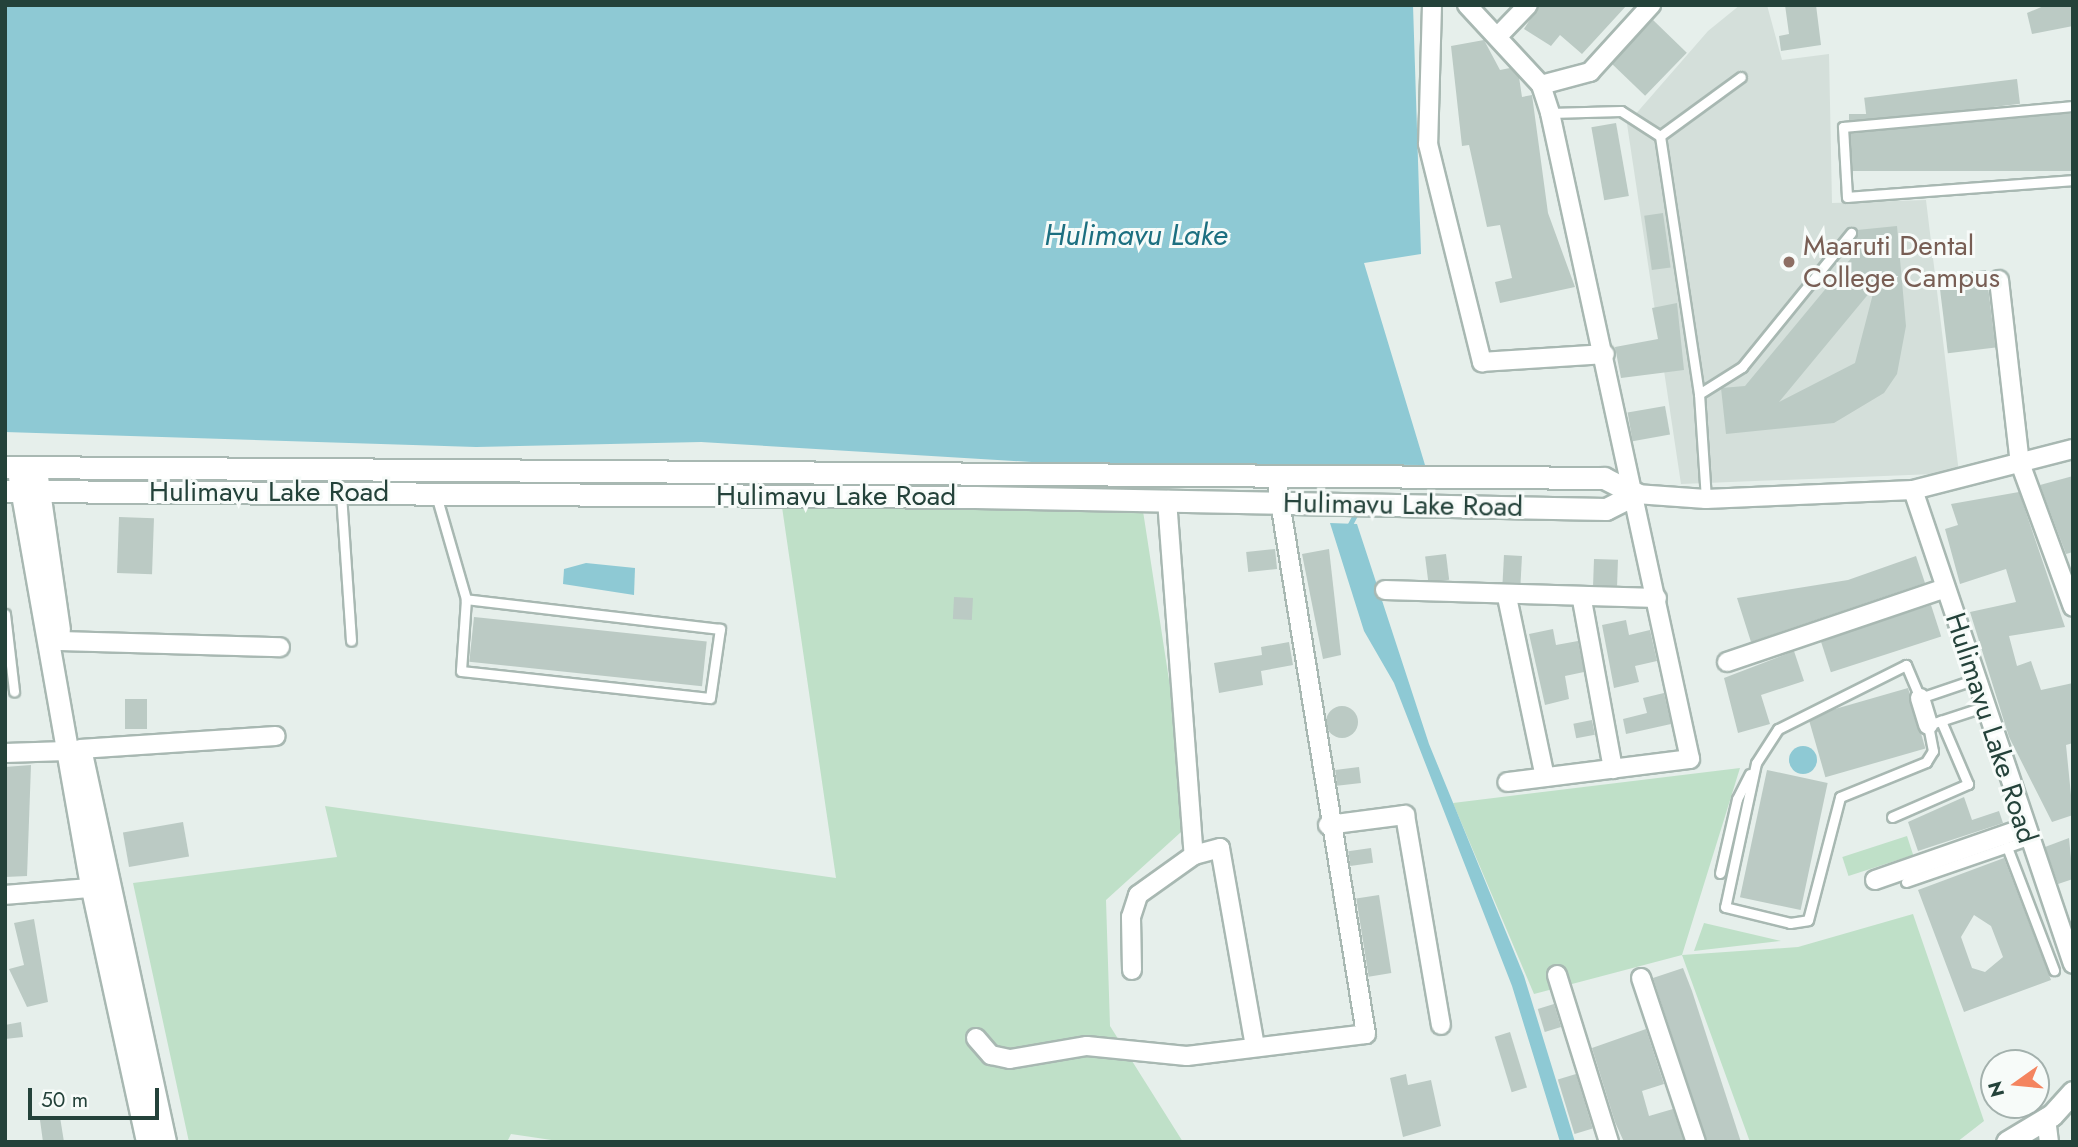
<!DOCTYPE html>
<html>
<head>
<meta charset="utf-8">
<style>
	body { margin:0 }
	#map { position:relative; width:2078px; height:1147px; overflow:hidden; background:#e6efeb; font-family:Jost,sans-serif }
	div>[style] { position:absolute }
	[style*='--x'] { left:calc(var(--x)*1px); top:calc(var(--y)*1px); width:calc(var(--w)*1px); rotate:calc(var(--a)*1deg) }
	.built>* { inset:0; background:#d4dfda }
	.green>* { inset:0; background:#bfe0c8; transform-origin:0 0 }
	.water>* { inset:0; background:#8ec9d4 }
	.round { border-radius:50% }
	.stream>* { height:5px; margin:-2.5px; padding:0 2.5px; transform-origin:2.5px; border-radius:2.5px; background:#8ec9d4 }
	.building>* { inset:0; background:#bbcac4; transform-origin:0 0 }
	.roads { filter:drop-shadow(2px 0 #a8b8b2) drop-shadow(-2px 0 #a8b8b2) drop-shadow(0 2px #a8b8b2) drop-shadow(0 -2px #a8b8b2) }
	.service>* { height:9px; margin:-4.5px; padding:0 4.5px; transform-origin:4.5px; border-radius:4.5px; background:#fff }
	.minor>* { height:18px; margin:-9px; padding:0 9px; transform-origin:9px; border-radius:9px; background:#fff }
	.tertiary>* { height:21px; margin:-10.5px; padding:0 10.5px; transform-origin:10.5px; border-radius:10.5px; background:#fff }
	.secondary>* { height:21px; margin:-10.5px; padding:0 10.5px; transform-origin:10.5px; border-radius:10.5px; background:#fff }
	.dots>* { width:19px; height:19px; translate:-50% -50%; box-sizing:border-box; border:4px solid #f7fbf9; border-radius:50% }
	span { translate:-50% -50%; white-space:nowrap; text-align:center; line-height:1.15; -webkit-text-stroke:6px #f7fbf9; paint-order:stroke }
	.education-label { font-size:28px; color:#785e54 }
	.left { translate:0 -50%; text-align:left }
	.street-label { font-size:28px; color:#24423a }
	.water-label { font-size:30px; color:#1c6f80; font-style:italic }
	.frame { position:absolute; inset:0; border:7px solid #24423a; pointer-events:none }
	.north { position:absolute; left:1980px; top:1049px; width:70px; height:70px; box-sizing:border-box; background:#f7fbf9; border:2px solid #a3b1ad; border-radius:50%; rotate:255deg; font-size:19px; font-weight:700; line-height:28px; text-align:center; color:#24423a }
	.north::after { content:''; display:block; margin:auto; width:24px; height:32px; background:#f4845f; clip-path:polygon(50% 0,100% 100%,50% 72%,0 100%) }
	.scale { position:absolute; left:28px; top:1088px; width:131px; height:32px; box-sizing:border-box; border:4px solid #24423a; border-top:0; padding-left:9px; font-size:21px; line-height:24px; white-space:nowrap; color:#24423a; -webkit-text-stroke:5px #f7fbf9; paint-order:stroke }
</style>
</head>
<body>
<div id="map">
	<div class="built">
		<div style="clip-path:polygon(1740px 5px,1767px 5px,1782px 60px,1829px 54px,1832px 203px,1926px 200px,1959px 473px,1681px 484px,1627px 124px,1708px 31px)"></div>
	</div>
	<div class="green">
		<div style="clip-path:polygon(782px 507px,1143px 511px,1191px 823px,1106px 900px,1110px 1026px,1183px 1142px,565px 1142px,511px 1134px,507px 1142px,189px 1142px,133px 883px,337px 857px,325px 806px,836px 878px)"></div>
		<div style="clip-path:polygon(1740px 768px,1682px 955px,1798px 947px,1913px 914px,1984px 1121px,1957px 1142px,1750px 1142px,1682px 955px,1534px 994px,1453px 803px)"></div>
		<div style="left:1907px;top:836px;width:20px;height:68px;rotate:72deg"></div>
		<div style="clip-path:polygon(1704px 923px,1781px 941px,1694px 951px)"></div>
	</div>
	<div class="water">
		<div style="clip-path:polygon(5px 5px,1413px 5px,1421px 254px,1364px 263px,1425px 465px,1047px 463px,701px 442px,476px 447px,5px 432px)"></div>
		<div style="clip-path:polygon(1330px 523px,1357px 524px,1429px 744px,1524px 976px,1575px 1142px,1560px 1142px,1512px 986px,1394px 683px,1364px 631px)"></div>
		<div style="clip-path:polygon(586px 563px,635px 568px,634px 595px,563px 584px,564px 569px)"></div>
		<div class="round" style="left:1789px;top:746px;width:28px;height:28px"></div>
	</div>
	<div class="stream">
		<div style="--x:1348;--y:528;--w:21;--a:-62"></div>
	</div>
	<div class="building">
		<div style="clip-path:polygon(1539px 5px,1627px 5px,1582px 54px,1560px 35px,1551px 46px,1524px 29px)"></div>
		<div style="clip-path:polygon(1785px 5px,1816px 5px,1821px 45px,1781px 51px,1779px 36px,1789px 34px)"></div>
		<div style="clip-path:polygon(2046px 5px,2073px 5px,2073px 26px,2032px 34px,2027px 13px)"></div>
		<div style="left:1653px;top:20px;width:47px;height:60px;rotate:44deg"></div>
		<div style="clip-path:polygon(1484px 40px,1500px 70px,1510px 68px,1519px 77px,1522px 97px,1532px 95px,1548px 213px,1575px 287px,1500px 303px,1495px 282px,1512px 278px,1500px 225px,1487px 227px,1469px 145px,1462px 146px,1451px 46px)"></div>
		<div style="left:2017px;top:79px;width:25px;height:154px;rotate:83deg"></div>
		<div style="left:2073px;top:114px;width:57px;height:224px;rotate:90deg"></div>
		<div style="left:1616px;top:123px;width:74px;height:25px;rotate:80deg"></div>
		<div style="left:1663px;top:213px;width:55px;height:19px;rotate:82deg"></div>
		<div style="clip-path:polygon(evenodd,1897px 226px,1906px 326px,1897px 374px,1884px 393px,1834px 423px,1726px 434px,1721px 388px,1745px 386px,1857px 251px,1857px 230px,1897px 226px,1875px 286px,1855px 363px,1779px 402px,1875px 286px)"></div>
		<div style="left:1986px;top:270px;width:78px;height:48px;rotate:83deg"></div>
		<div style="clip-path:polygon(1677px 303px,1684px 370px,1621px 378px,1615px 347px,1658px 339px,1652px 308px)"></div>
		<div style="left:1665px;top:406px;width:29px;height:38px;rotate:80deg"></div>
		<div style="clip-path:polygon(2073px 476px,2073px 552px,2066px 554px,2040px 485px)"></div>
		<div style="clip-path:polygon(2019px 492px,2065px 627px,2009px 636px,2017px 666px,2031px 661px,2041px 690px,2073px 683px,2073px 743px,2066px 745px,2073px 815px,2052px 822px,2009px 737px,1970px 612px,2016px 602px,2006px 569px,1960px 584px,1945px 529px,1958px 525px,1951px 504px)"></div>
		<div style="left:119px;top:517px;width:35px;height:56px;rotate:2deg"></div>
		<div style="left:1275px;top:549px;width:20px;height:29px;rotate:84deg"></div>
		<div style="clip-path:polygon(1329px 549px,1341px 655px,1323px 659px,1302px 554px)"></div>
		<div style="left:1446px;top:554px;width:26px;height:21px;rotate:83deg"></div>
		<div style="left:1504px;top:555px;width:18px;height:27px;rotate:3deg"></div>
		<div style="clip-path:polygon(1916px 556px,1925px 583px,1751px 642px,1737px 598px,1848px 580px)"></div>
		<div style="left:1594px;top:559px;width:24px;height:26px;rotate:2deg"></div>
		<div style="left:954px;top:597px;width:19px;height:22px;rotate:3deg"></div>
		<div style="left:1931px;top:605px;width:33px;height:116px;rotate:72deg"></div>
		<div style="left:474px;top:617px;width:234px;height:45px;rotate:6deg"></div>
		<div style="clip-path:polygon(1626px 620px,1629px 635px,1650px 630px,1657px 661px,1635px 666px,1639px 682px,1614px 688px,1602px 625px)"></div>
		<div style="clip-path:polygon(1553px 629px,1556px 645px,1578px 641px,1584px 672px,1565px 676px,1569px 699px,1545px 705px,1529px 634px)"></div>
		<div style="clip-path:polygon(1289px 642px,1293px 665px,1261px 671px,1263px 685px,1219px 693px,1214px 663px,1262px 655px,1261px 647px)"></div>
		<div style="clip-path:polygon(1794px 651px,1804px 681px,1761px 695px,1770px 724px,1738px 733px,1724px 678px)"></div>
		<div style="left:1908px;top:688px;width:63px;height:104px;rotate:74deg"></div>
		<div style="clip-path:polygon(1664px 693px,1671px 724px,1626px 734px,1623px 719px,1647px 713px,1643px 698px)"></div>
		<div style="left:125px;top:699px;width:22px;height:30px"></div>
		<div class="round" style="left:1326px;top:706px;width:32px;height:32px"></div>
		<div style="left:1592px;top:720px;width:15px;height:19px;rotate:79deg"></div>
		<div style="clip-path:polygon(31px 765px,27px 876px,5px 877px,5px 767px)"></div>
		<div style="left:1359px;top:767px;width:16px;height:24px;rotate:83deg"></div>
		<div style="left:1767px;top:770px;width:62px;height:130px;rotate:12deg"></div>
		<div style="clip-path:polygon(1964px 797px,1972px 820px,1999px 811px,2003px 823px,1918px 851px,1908px 822px)"></div>
		<div style="left:183px;top:822px;width:35px;height:61px;rotate:80deg"></div>
		<div style="clip-path:polygon(2069px 838px,2073px 879px,2058px 884px,2045px 847px)"></div>
		<div style="left:1371px;top:848px;width:15px;height:23px;rotate:82deg"></div>
		<div style="clip-path:polygon(evenodd,2004px 858px,2051px 980px,1964px 1012px,1918px 890px,2004px 858px,1974px 915px,1991px 926px,2003px 957px,1985px 972px,1972px 968px,1961px 937px,1974px 915px)"></div>
		<div style="left:1379px;top:895px;width:79px;height:23px;rotate:81deg"></div>
		<div style="clip-path:polygon(34px 919px,48px 1002px,27px 1007px,9px 969px,24px 965px,14px 923px)"></div>
		<div style="clip-path:polygon(1683px 968px,1692px 991px,1741px 1142px,1707px 1142px,1653px 978px)"></div>
		<div style="left:1554px;top:1004px;width:24px;height:17px;rotate:73deg"></div>
		<div style="clip-path:polygon(21px 1022px,23px 1037px,5px 1039px,5px 1025px)"></div>
		<div style="clip-path:polygon(1646px 1029px,1664px 1084px,1642px 1091px,1649px 1116px,1673px 1109px,1684px 1142px,1624px 1142px,1615px 1122px,1592px 1048px)"></div>
		<div style="left:1510px;top:1032px;width:58px;height:16px;rotate:73deg"></div>
		<div style="clip-path:polygon(1406px 1074px,1408px 1085px,1431px 1080px,1441px 1126px,1403px 1137px,1390px 1078px)"></div>
		<div style="left:1576px;top:1074px;width:57px;height:19px;rotate:73deg"></div>
		<div style="clip-path:polygon(60px 1117px,64px 1142px,43px 1142px,40px 1120px)"></div>
	</div>
	<div class="roads">
		<div class="service">
			<div style="--x:2073;--y:106;--w:231;--a:174.8"></div>
			<div style="--x:1843;--y:127;--w:70;--a:86.7"></div>
			<div style="--x:1847;--y:197;--w:227;--a:-4.3"></div>
			<div style="--x:1550;--y:113;--w:71;--a:-1.6"></div>
			<div style="--x:1621;--y:111;--w:46;--a:32.7"></div>
			<div style="--x:1660;--y:136;--w:261;--a:81.4"></div>
			<div style="--x:1660;--y:136;--w:100;--a:-36.1"></div>
			<div style="--x:341;--y:494;--w:147;--a:86.1"></div>
			<div style="--x:436;--y:495;--w:108;--a:73.9"></div>
			<div style="--x:466;--y:599;--w:72;--a:94"></div>
			<div style="--x:461;--y:671;--w:250;--a:6.2"></div>
			<div style="--x:710;--y:698;--w:70;--a:-81.8"></div>
			<div style="--x:720;--y:629;--w:256;--a:-173.3"></div>
			<div style="--x:1706;--y:499;--w:105;--a:-93.8"></div>
			<div style="--x:1699;--y:394;--w:51;--a:-32.1"></div>
			<div style="--x:1742;--y:367;--w:173;--a:-50.9"></div>
			<div style="--x:5;--y:614;--w:78;--a:83.3"></div>
			<div style="--x:1973;--y:680;--w:56;--a:161.2"></div>
			<div style="--x:1920;--y:698;--w:36;--a:-113"></div>
			<div style="--x:1906;--y:665;--w:143;--a:153.4"></div>
			<div style="--x:1778;--y:729;--w:40;--a:122.9"></div>
			<div style="--x:1756;--y:763;--w:147;--a:102.1"></div>
			<div style="--x:1725;--y:907;--w:67;--a:13.8"></div>
			<div style="--x:1790;--y:923;--w:18;--a:-9"></div>
			<div style="--x:1808;--y:920;--w:127;--a:-75.4"></div>
			<div style="--x:1840;--y:797;--w:93;--a:-22.1"></div>
			<div style="--x:1926;--y:762;--w:13;--a:-58"></div>
			<div style="--x:1933;--y:751;--w:26;--a:-101"></div>
			<div style="--x:1928;--y:725;--w:58;--a:-18.1"></div>
			<div style="--x:1892;--y:817;--w:83;--a:-23.5"></div>
			<div style="--x:1968;--y:784;--w:69;--a:-113.2"></div>
			<div style="--x:2007;--y:847;--w:132;--a:69.1"></div>
			<div style="--x:1720;--y:873;--w:76;--a:-77.1"></div>
			<div style="--x:1737;--y:799;--w:28;--a:-63"></div>
			<div style="--x:1906;--y:882;--w:129;--a:-19"></div>
		</div>
		<div class="minor">
			<div style="--x:1432;--y:5;--w:139;--a:91.6"></div>
			<div style="--x:1428;--y:144;--w:225;--a:76.1"></div>
			<div style="--x:1482;--y:362;--w:123;--a:-3.7"></div>
			<div style="--x:1467;--y:5;--w:109;--a:47.2"></div>
			<div style="--x:1541;--y:85;--w:29;--a:72"></div>
			<div style="--x:1550;--y:113;--w:661;--a:77.77"></div>
			<div style="--x:1690;--y:759;--w:184;--a:172.8"></div>
			<div style="--x:1500;--y:34;--w:40;--a:-46"></div>
			<div style="--x:1541;--y:85;--w:51;--a:-14.9"></div>
			<div style="--x:1590;--y:72;--w:91;--a:-47.7"></div>
			<div style="--x:1999;--y:280;--w:184;--a:83.5"></div>
			<div style="--x:2020;--y:463;--w:153;--a:69.8"></div>
			<div style="--x:1913;--y:490;--w:500;--a:71.35"></div>
			<div style="--x:1636;--y:494;--w:70;--a:4.1"></div>
			<div style="--x:1706;--y:499;--w:207;--a:-2.5"></div>
			<div style="--x:1913;--y:490;--w:165;--a:-14.4"></div>
			<div style="--x:1167;--y:500;--w:356;--a:85.7"></div>
			<div style="--x:1385;--y:590;--w:272;--a:1.7"></div>
			<div style="--x:1507;--y:597;--w:184;--a:78.1"></div>
			<div style="--x:1582;--y:600;--w:172;--a:79.6"></div>
			<div style="--x:60;--y:641;--w:220;--a:1.6"></div>
			<div style="--x:1727;--y:662;--w:230;--a:-18.7"></div>
			<div style="--x:1920;--y:698;--w:28;--a:73"></div>
			<div style="--x:80;--y:749;--w:196;--a:-3.8"></div>
			<div style="--x:5;--y:753;--w:61;--a:-1.9"></div>
			<div style="--x:1328;--y:825;--w:78;--a:-7.4"></div>
			<div style="--x:1405;--y:815;--w:213;--a:80.3"></div>
			<div style="--x:1875;--y:880;--w:158;--a:-19.2"></div>
			<div style="--x:5;--y:895;--w:97;--a:-4.7"></div>
			<div style="--x:1132;--y:970;--w:53;--a:-91.1"></div>
			<div style="--x:1131;--y:917;--w:23;--a:-72"></div>
			<div style="--x:1138;--y:895;--w:69;--a:-35.5"></div>
			<div style="--x:1194;--y:855;--w:27;--a:-15"></div>
			<div style="--x:1220;--y:848;--w:202;--a:80"></div>
			<div style="--x:1557;--y:975;--w:175;--a:72.7"></div>
			<div style="--x:1641;--y:978;--w:173;--a:71.5"></div>
			<div style="--x:976;--y:1038;--w:23;--a:49"></div>
			<div style="--x:991;--y:1055;--w:19;--a:12"></div>
			<div style="--x:1010;--y:1059;--w:78;--a:-9.6"></div>
			<div style="--x:1087;--y:1046;--w:100;--a:5.7"></div>
			<div style="--x:1187;--y:1056;--w:180;--a:-7"></div>
			<div style="--x:1366;--y:1034;--w:564;--a:-99.18"></div>
			<div style="--x:2046;--y:1118;--w:24;--a:83"></div>
		</div>
		<div class="tertiary">
			<div style="--x:2007;--y:1142;--w:52;--a:-31"></div>
			<div style="--x:2052;--y:1115;--w:31;--a:-48"></div>
		</div>
		<div class="secondary">
			<div style="--x:5;--y:467;--w:1599;--a:0.39"></div>
			<div style="--x:1604;--y:478;--w:36;--a:27"></div>
			<div style="--x:19;--y:477;--w:418;--a:80"></div>
			<div style="--x:92;--y:889;--w:259;--a:77.7"></div>
			<div style="--x:37;--y:477;--w:154;--a:81.8"></div>
			<div style="--x:5;--y:491;--w:970;--a:0.35"></div>
			<div style="--x:975;--y:497;--w:631;--a:1.09"></div>
			<div style="--x:1606;--y:509;--w:34;--a:-27"></div>
			<div style="--x:81;--y:753;--w:398;--a:77.8"></div>
		</div>
	</div>
	<div class="dots">
		<div style="left:1789px;top:262px;background:#8d6e63"></div>
	</div>
	<div class="education-label">
		<span class="left" style="left:1803px;top:262px">Maaruti Dental<br>College Campus</span>
	</div>
	<div class="street-label">
		<span style="left:269px;top:492px">Hulimavu Lake Road</span>
		<span style="left:836px;top:496px">Hulimavu Lake Road</span>
		<span style="left:1403px;top:505px;rotate:1deg">Hulimavu Lake Road</span>
		<span style="left:1991px;top:728px;rotate:72deg">Hulimavu Lake Road</span>
	</div>
	<div class="water-label">
		<span style="left:1136px;top:235px">Hulimavu Lake</span>
	</div>
	<div class="frame"></div>
	<div class="north">N</div>
	<div class="scale">50 m</div>
</div>
</body>
</html>
